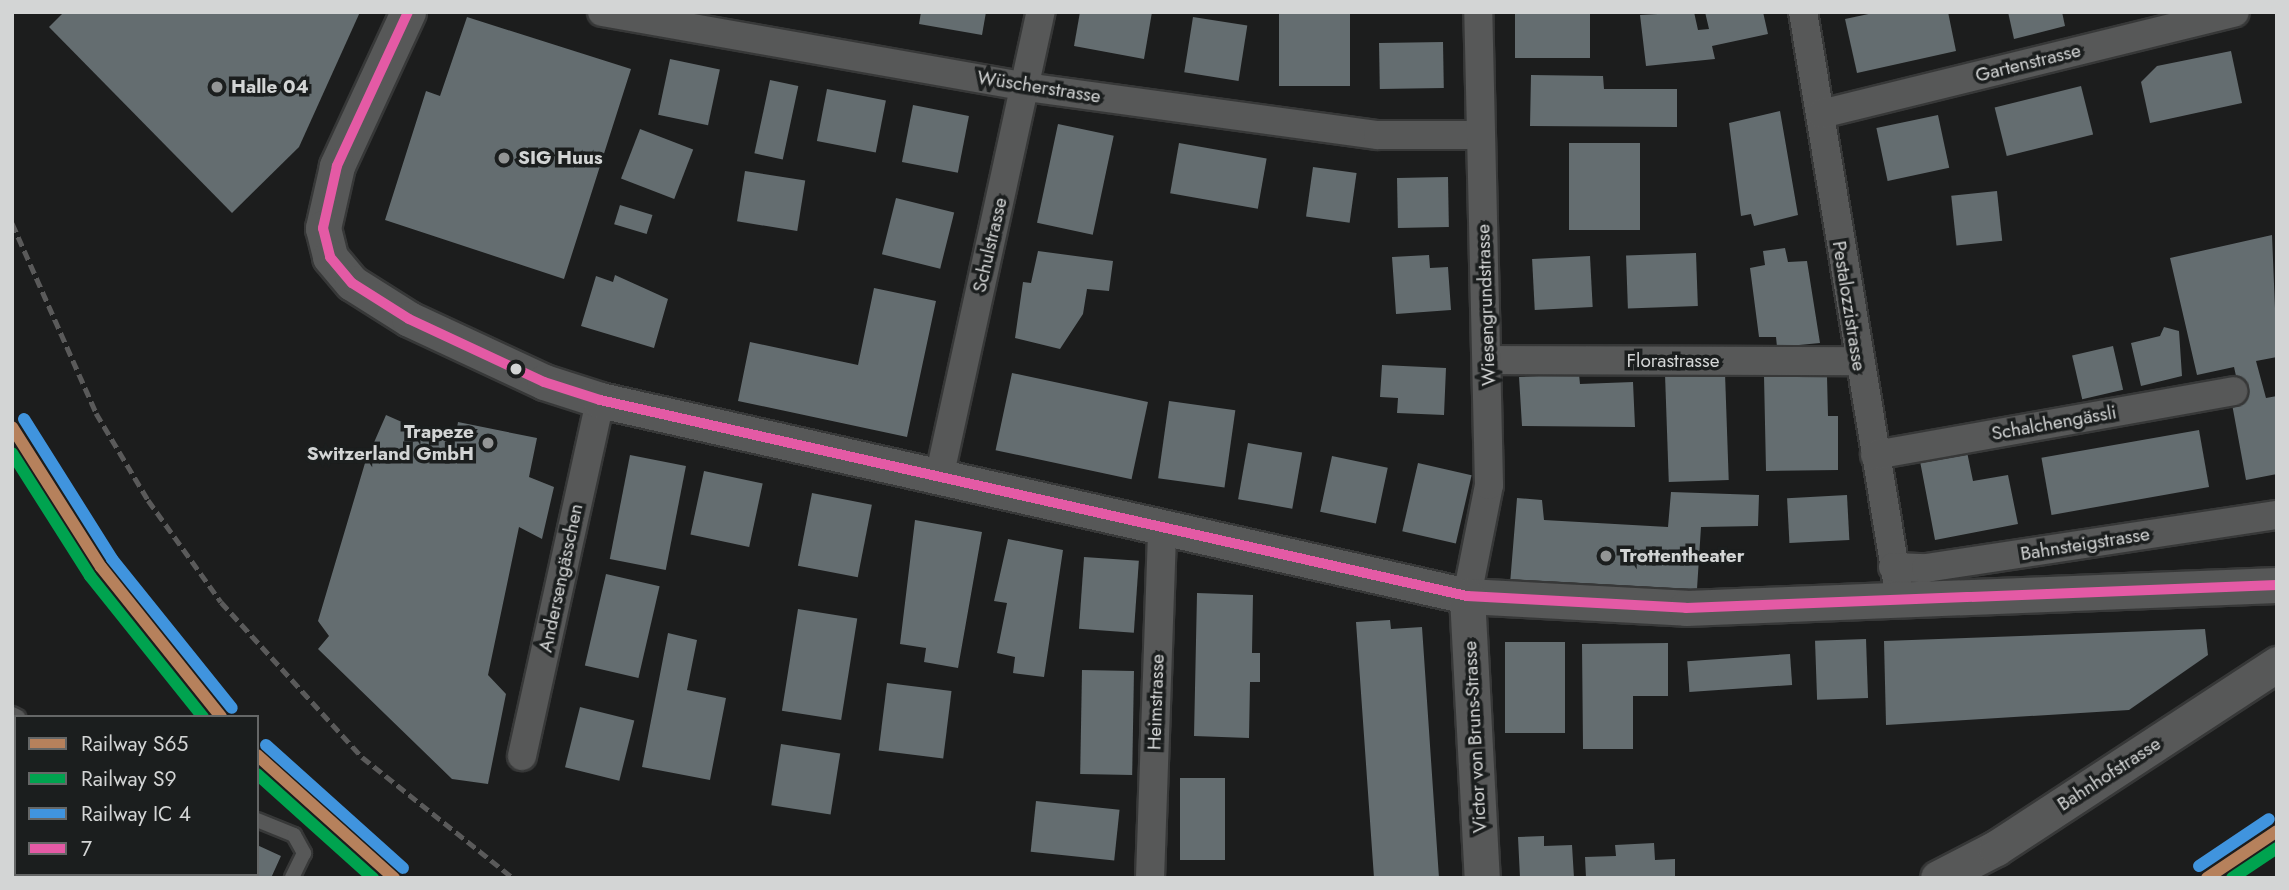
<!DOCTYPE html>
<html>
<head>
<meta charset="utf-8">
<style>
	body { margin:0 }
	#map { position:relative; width:2289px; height:890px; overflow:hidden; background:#1c1d1d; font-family:Jost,sans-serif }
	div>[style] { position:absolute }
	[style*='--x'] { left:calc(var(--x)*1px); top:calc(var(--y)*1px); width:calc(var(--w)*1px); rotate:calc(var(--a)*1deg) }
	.building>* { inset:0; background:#646d70; transform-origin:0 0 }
	.roads { filter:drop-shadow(2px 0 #373838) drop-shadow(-2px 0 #373838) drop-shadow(0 2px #373838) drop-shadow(0 -2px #373838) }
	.service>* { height:14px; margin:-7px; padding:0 7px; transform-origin:7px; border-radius:7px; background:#575858 }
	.minor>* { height:28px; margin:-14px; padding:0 14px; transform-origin:14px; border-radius:14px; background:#575858 }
	.tertiary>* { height:35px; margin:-17.5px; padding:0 17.5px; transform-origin:17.5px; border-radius:17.5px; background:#575858 }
	.rail>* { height:5px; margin-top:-2.5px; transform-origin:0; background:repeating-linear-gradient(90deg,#5a5a5a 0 10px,transparent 0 15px) }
	.bus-1>* { height:10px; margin:-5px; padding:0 5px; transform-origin:5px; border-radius:5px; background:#e45aa5 }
	.rail-1>* { height:12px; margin:-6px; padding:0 6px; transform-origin:6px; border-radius:6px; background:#b6815c }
	.rail-2>* { height:12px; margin:-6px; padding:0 6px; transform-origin:6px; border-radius:6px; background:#00a34f }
	.rail-3>* { height:12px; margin:-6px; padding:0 6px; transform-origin:6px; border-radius:6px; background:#4094de }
	.dots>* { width:19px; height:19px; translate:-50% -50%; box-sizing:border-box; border:4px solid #1b1e1e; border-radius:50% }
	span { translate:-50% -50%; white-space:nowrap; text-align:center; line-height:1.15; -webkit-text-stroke:7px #1b1e1e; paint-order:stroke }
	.street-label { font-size:19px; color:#d3d5d5 }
	.poi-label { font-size:19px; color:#d3d5d5; font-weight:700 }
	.left { translate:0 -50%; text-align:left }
	.right { translate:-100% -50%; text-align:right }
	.frame { position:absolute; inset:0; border:14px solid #d3d5d5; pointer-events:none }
	.legend { position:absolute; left:14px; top:715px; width:245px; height:161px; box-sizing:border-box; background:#1b1e1e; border:2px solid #656767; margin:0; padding:9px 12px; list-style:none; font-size:21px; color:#d3d5d5 }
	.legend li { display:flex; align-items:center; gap:14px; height:35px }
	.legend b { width:35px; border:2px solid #656767 }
</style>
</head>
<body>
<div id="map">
	<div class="building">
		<div style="clip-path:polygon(64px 12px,360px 12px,299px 147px,232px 213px,49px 27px)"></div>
		<div style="clip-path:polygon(921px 12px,986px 12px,982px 35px,919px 24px)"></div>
		<div style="clip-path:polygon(1080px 12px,1152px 12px,1144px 59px,1074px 46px)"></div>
		<div style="left:1279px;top:12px;width:71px;height:74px"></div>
		<div style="left:1515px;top:12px;width:75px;height:46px"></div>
		<div style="clip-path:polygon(1694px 12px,1698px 30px,1709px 29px,1705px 12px,1763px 12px,1768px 34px,1712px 46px,1715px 59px,1646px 66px,1640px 15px)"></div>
		<div style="clip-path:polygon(1878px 12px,1948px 12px,1956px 51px,1857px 73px,1845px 19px)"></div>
		<div style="clip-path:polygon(2008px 12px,2062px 12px,2065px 26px,2014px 39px)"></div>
		<div style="clip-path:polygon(467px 17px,631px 69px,564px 279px,385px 220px,426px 91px,440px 96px)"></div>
		<div style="left:1193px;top:17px;width:55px;height:56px;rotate:9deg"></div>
		<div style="left:1443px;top:42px;width:46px;height:64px;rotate:89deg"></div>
		<div style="clip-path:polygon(2231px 51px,2242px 103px,2150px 123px,2141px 82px,2157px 66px)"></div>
		<div style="left:670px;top:59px;width:51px;height:57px;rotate:12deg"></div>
		<div style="clip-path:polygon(1531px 75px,1603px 76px,1604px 89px,1677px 89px,1677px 127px,1530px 126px)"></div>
		<div style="left:770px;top:80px;width:29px;height:75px;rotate:12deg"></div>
		<div style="left:2081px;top:86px;width:50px;height:89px;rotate:76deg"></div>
		<div style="left:827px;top:89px;width:60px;height:53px;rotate:11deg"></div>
		<div style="left:913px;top:105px;width:57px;height:58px;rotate:11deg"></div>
		<div style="clip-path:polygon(1780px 111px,1798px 215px,1754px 226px,1751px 214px,1741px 216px,1729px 123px)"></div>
		<div style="left:1938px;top:115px;width:54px;height:63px;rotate:78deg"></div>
		<div style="left:1058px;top:124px;width:57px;height:101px;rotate:12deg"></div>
		<div style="left:640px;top:129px;width:57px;height:53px;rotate:21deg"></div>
		<div style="left:1179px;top:143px;width:89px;height:51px;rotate:10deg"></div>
		<div style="left:1569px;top:143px;width:71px;height:87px"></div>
		<div style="left:1313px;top:167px;width:44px;height:50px;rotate:8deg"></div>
		<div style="left:745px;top:171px;width:61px;height:51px;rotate:9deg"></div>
		<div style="left:1448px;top:177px;width:50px;height:51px;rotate:89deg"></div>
		<div style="left:1997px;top:191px;width:50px;height:46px;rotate:84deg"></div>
		<div style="left:896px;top:198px;width:60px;height:58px;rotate:14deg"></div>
		<div style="left:620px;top:205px;width:34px;height:20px;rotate:17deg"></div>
		<div style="clip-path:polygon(2272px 235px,2277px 357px,2256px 361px,2266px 398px,2277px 396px,2277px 474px,2246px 480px,2232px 404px,2242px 403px,2234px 367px,2197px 375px,2170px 258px)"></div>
		<div style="clip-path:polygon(1785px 248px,1788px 262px,1807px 261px,1820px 343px,1777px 347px,1776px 337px,1759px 337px,1750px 268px,1765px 265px,1763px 251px)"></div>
		<div style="clip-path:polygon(1038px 251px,1113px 261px,1109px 291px,1087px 289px,1083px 314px,1060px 349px,1015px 338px,1023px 282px,1031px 283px)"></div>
		<div style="left:1696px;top:253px;width:53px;height:70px;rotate:88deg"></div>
		<div style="clip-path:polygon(1429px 255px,1430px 268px,1448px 267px,1451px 310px,1396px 314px,1392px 257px)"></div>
		<div style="left:1590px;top:256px;width:51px;height:58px;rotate:87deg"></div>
		<div style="clip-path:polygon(615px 275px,668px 299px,654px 348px,581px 326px,596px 276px,613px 282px)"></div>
		<div style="clip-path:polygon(874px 288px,936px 301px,907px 437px,738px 401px,750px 342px,858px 365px)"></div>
		<div style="clip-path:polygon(2164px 327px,2179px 331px,2182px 376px,2141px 386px,2131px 343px,2160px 336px)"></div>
		<div style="left:2113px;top:346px;width:45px;height:42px;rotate:77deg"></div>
		<div style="clip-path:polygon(1382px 365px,1446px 368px,1444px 415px,1397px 413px,1398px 398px,1380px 397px)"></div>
		<div style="left:1012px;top:373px;width:139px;height:79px;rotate:12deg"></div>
		<div style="left:1725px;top:373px;width:107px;height:60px;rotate:88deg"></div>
		<div style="clip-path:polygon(1579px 374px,1580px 384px,1633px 382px,1635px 427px,1522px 426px,1519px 377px)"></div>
		<div style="clip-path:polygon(1764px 376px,1827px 376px,1828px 416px,1838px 416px,1838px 470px,1766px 471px)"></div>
		<div style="left:1169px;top:401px;width:67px;height:78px;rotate:8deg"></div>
		<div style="clip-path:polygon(386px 415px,454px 445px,458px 422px,537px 438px,529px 477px,554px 487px,542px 539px,519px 527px,488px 675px,506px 694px,488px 784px,452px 779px,318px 649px,329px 636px,318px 621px,365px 463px)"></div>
		<div style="left:2199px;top:430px;width:58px;height:160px;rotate:80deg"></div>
		<div style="left:1248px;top:443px;width:55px;height:57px;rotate:10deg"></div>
		<div style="clip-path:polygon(1966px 447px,1973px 481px,2008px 475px,2018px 524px,1935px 540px,1919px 456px)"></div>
		<div style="left:630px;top:455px;width:57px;height:106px;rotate:11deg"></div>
		<div style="left:1332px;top:456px;width:57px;height:57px;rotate:12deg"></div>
		<div style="left:1418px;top:463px;width:55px;height:70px;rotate:13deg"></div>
		<div style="left:704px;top:471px;width:60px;height:65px;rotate:12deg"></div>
		<div style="clip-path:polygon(1671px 492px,1759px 495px,1758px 526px,1701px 527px,1697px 589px,1510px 584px,1517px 498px,1542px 500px,1544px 520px,1668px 527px)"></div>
		<div style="left:812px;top:493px;width:61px;height:74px;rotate:11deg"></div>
		<div style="left:1847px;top:495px;width:45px;height:60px;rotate:87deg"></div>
		<div style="clip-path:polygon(915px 520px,982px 532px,958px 668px,924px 662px,926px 648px,900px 644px)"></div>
		<div style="clip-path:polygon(1008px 539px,1063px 550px,1044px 677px,1013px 673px,1015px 657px,997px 653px,1007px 603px,994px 601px)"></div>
		<div style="left:1084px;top:557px;width:55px;height:72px;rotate:4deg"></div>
		<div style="left:606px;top:574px;width:55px;height:94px;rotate:13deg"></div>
		<div style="clip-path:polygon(1197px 593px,1253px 595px,1252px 653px,1260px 653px,1260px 682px,1250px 682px,1249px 738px,1194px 736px)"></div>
		<div style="left:798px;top:609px;width:60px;height:103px;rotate:9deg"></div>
		<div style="clip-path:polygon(1390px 620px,1391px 629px,1422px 627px,1439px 878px,1374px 878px,1356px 622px)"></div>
		<div style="clip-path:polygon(2205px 629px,2208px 655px,2129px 710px,1886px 725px,1884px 641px)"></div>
		<div style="clip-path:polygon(668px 633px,697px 640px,687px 690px,726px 698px,710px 780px,642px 767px)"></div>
		<div style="left:1866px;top:639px;width:59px;height:51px;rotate:88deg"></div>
		<div style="left:1505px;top:642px;width:60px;height:91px"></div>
		<div style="clip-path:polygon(1668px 643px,1668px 696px,1633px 696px,1633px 749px,1583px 749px,1582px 644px)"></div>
		<div style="left:1790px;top:654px;width:31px;height:103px;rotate:86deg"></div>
		<div style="left:1082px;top:670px;width:52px;height:104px;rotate:1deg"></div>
		<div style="left:887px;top:683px;width:65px;height:68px;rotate:7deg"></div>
		<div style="left:580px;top:707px;width:56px;height:62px;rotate:14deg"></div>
		<div style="clip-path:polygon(12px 733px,16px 874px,257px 874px,257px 845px,281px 856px,271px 878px,12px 878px)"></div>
		<div style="left:781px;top:744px;width:60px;height:62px;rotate:9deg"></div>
		<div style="left:1180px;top:778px;width:45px;height:82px"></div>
		<div style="left:1036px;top:801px;width:84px;height:51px;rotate:6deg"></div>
		<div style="clip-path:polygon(1544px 836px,1544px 846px,1572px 845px,1574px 878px,1520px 878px,1518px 837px)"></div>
		<div style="clip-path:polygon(1654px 843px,1655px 860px,1675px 859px,1675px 878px,1586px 878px,1585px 857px,1616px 856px,1615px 845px)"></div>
	</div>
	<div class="roads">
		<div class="service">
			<div style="--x:12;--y:714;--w:7;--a:27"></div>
			<div style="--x:257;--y:820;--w:40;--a:22"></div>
			<div style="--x:294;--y:835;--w:21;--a:61"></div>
			<div style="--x:304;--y:853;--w:28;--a:116"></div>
		</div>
		<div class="minor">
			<div style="--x:602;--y:12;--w:431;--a:10"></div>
			<div style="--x:1026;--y:87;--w:355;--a:7.8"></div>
			<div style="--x:1378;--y:135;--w:102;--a:0"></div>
			<div style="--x:1803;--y:12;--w:595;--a:80.62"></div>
			<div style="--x:1821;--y:114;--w:426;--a:-13.8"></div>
			<div style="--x:1489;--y:360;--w:368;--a:0.2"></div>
			<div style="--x:1875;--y:455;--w:364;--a:-10.1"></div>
			<div style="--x:939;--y:478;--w:477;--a:-77.7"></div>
			<div style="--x:1893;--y:567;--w:33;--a:2"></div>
			<div style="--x:1926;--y:568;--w:355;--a:-8.6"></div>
			<div style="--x:1467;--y:596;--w:113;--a:-78.8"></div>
			<div style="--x:1489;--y:485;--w:473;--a:-91.3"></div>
			<div style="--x:522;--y:756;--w:364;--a:-77.6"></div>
			<div style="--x:1150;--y:878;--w:352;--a:-88"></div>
		</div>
		<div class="tertiary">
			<div style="--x:408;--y:12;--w:170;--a:114.8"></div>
			<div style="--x:337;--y:166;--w:64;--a:102.7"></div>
			<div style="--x:323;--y:228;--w:30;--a:76"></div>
			<div style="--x:330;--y:257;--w:34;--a:50"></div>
			<div style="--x:352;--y:283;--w:67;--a:32.3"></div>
			<div style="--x:409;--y:319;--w:149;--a:25"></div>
			<div style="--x:544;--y:382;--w:59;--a:17.8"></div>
			<div style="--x:600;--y:400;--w:889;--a:12.74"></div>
			<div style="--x:1467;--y:596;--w:219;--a:3.1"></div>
			<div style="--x:1686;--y:608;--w:591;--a:-2.23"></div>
			<div style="--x:1467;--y:596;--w:282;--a:87"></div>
			<div style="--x:1938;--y:878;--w:65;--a:-27.3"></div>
			<div style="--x:1996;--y:848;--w:336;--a:-33.2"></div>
		</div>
	</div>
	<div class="rail">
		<div style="--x:12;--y:223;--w:208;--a:66.1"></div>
		<div style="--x:96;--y:413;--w:101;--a:59.1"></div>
		<div style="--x:148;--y:500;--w:125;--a:54.4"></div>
		<div style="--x:221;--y:602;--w:210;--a:47.7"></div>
		<div style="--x:362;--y:757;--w:193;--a:38.7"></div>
	</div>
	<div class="bus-1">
		<div style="--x:408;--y:12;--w:170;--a:114.8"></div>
		<div style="--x:337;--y:166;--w:64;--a:102.7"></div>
		<div style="--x:323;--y:228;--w:30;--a:76"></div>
		<div style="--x:330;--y:257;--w:34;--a:50"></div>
		<div style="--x:352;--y:283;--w:67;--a:32.3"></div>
		<div style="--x:409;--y:319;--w:149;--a:25"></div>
		<div style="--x:544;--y:382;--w:59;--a:17.8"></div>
		<div style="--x:600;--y:400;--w:889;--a:12.74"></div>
		<div style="--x:1467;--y:596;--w:219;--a:3.1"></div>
		<div style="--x:1686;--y:608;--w:591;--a:-2.23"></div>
	</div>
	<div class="rail-1">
		<div style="--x:12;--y:427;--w:166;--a:57.6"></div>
		<div style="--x:101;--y:567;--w:192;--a:51.3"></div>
		<div style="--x:257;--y:755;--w:184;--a:41.9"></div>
		<div style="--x:2207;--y:878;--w:84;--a:-33.9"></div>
	</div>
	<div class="rail-2">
		<div style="--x:12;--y:453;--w:146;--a:57.6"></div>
		<div style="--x:90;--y:576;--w:181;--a:51.3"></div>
		<div style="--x:257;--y:774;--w:156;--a:41.9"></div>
		<div style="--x:2232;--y:878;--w:54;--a:-33.7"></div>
	</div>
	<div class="rail-3">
		<div style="--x:24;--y:419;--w:165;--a:57.8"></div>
		<div style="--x:112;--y:559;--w:191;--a:51.2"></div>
		<div style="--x:266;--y:745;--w:184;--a:41.9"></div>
		<div style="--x:2199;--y:866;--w:84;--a:-33.9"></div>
	</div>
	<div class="dots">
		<div style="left:217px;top:87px;background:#939595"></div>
		<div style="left:504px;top:158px;background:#939595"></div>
		<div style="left:516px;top:369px;background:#d3d5d5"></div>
		<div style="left:488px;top:443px;background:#939595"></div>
		<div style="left:1606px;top:556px;background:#939595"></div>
	</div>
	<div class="street-label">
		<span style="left:2028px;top:63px;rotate:-14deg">Gartenstrasse</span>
		<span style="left:1039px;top:87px;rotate:9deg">Wüscherstrasse</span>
		<span style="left:990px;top:245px;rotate:-77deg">Schulstrasse</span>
		<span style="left:1486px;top:305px;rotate:-92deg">Wiesengrundstrasse</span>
		<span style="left:1849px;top:306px;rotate:81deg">Pestalozzistrasse</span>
		<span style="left:1673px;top:361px">Florastrasse</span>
		<span style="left:2054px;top:423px;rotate:-10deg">Schalchengässli</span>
		<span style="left:2085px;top:544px;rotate:-9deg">Bahnsteigstrasse</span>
		<span style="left:561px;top:578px;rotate:-78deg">Andersengässchen</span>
		<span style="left:1156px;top:702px;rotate:-88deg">Heimstrasse</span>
		<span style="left:1475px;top:737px;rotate:-93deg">Victor von Bruns-Strasse</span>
		<span style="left:2109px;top:774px;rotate:-33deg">Bahnhofstrasse</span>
	</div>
	<div class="poi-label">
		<span class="left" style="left:231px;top:87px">Halle 04</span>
		<span class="left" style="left:518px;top:158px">SIG Huus</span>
		<span class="right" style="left:474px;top:443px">Trapeze<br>Switzerland GmbH</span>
		<span class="left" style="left:1620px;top:556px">Trottentheater</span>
	</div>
	<div class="frame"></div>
	<ul class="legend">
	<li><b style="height:9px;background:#b6815c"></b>Railway S65</li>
	<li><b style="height:9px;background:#00a34f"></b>Railway S9</li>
	<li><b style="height:9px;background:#4094de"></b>Railway IC 4</li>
	<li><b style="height:9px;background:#e45aa5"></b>7</li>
	</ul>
</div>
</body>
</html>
